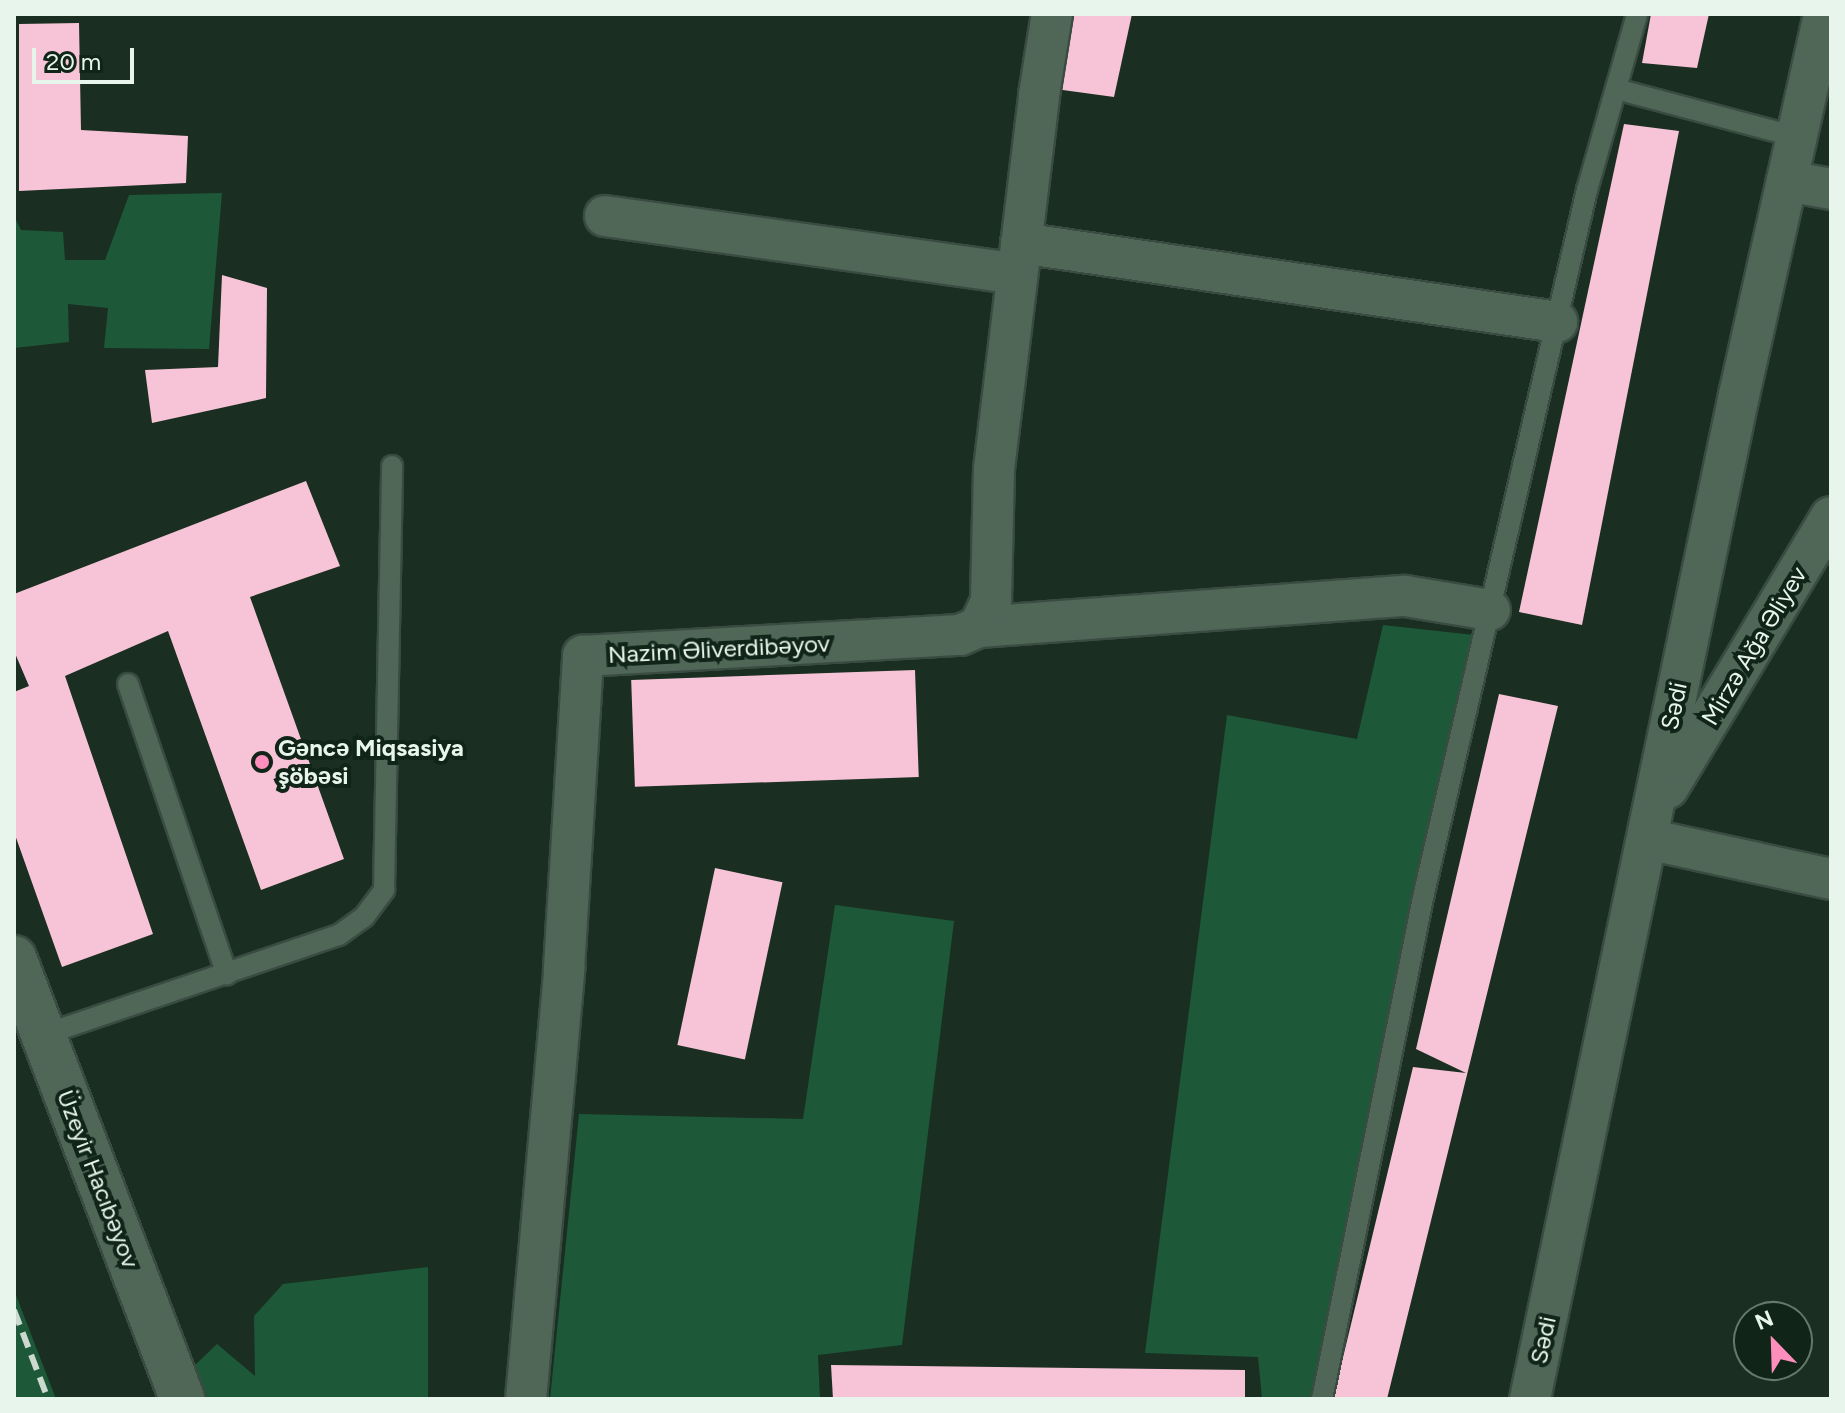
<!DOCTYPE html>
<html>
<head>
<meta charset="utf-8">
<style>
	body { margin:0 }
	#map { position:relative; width:1845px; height:1413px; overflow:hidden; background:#1a2e22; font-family:Figtree,sans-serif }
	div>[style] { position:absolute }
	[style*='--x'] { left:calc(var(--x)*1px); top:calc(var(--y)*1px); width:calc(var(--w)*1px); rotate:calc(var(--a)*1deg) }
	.green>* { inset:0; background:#1d5839 }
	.building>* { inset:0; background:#f6c4d6; transform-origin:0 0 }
	.roads { filter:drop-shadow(2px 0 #3a4c41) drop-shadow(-2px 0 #3a4c41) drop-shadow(0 2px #3a4c41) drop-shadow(0 -2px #3a4c41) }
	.service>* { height:20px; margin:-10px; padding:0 10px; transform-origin:10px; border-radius:10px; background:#506758 }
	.minor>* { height:40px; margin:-20px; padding:0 20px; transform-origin:20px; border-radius:20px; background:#506758 }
	.secondary>* { height:44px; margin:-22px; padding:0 22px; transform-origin:22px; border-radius:22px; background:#506758 }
	.rail>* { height:6px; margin-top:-3px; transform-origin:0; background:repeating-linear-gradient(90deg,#cbd9cf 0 16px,transparent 0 24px) }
	.dots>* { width:22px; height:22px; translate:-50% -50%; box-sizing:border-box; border:4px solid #102418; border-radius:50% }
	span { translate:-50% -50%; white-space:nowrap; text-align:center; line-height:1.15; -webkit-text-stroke:8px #102418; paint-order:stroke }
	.street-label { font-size:24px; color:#e8f5ec }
	.poi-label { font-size:24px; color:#e8f5ec; font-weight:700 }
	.left { translate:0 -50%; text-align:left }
	.frame { position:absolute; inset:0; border:16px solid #e8f5ec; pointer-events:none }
	.north { position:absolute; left:1733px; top:1301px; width:80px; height:80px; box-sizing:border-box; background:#102418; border:2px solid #66786d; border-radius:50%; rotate:337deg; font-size:22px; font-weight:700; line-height:32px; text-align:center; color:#e8f5ec }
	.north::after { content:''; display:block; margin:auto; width:28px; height:36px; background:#fe8ebc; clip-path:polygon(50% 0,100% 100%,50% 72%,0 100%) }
	.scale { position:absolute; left:32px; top:48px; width:102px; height:36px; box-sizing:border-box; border:4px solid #e8f5ec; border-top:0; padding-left:10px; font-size:24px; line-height:28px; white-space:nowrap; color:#e8f5ec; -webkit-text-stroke:6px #102418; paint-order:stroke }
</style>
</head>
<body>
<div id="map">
	<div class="green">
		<div style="clip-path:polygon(222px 193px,209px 349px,104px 348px,108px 308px,68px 304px,69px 342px,14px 348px,14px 216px,21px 230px,63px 232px,65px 260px,105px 260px,129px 195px)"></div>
		<div style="clip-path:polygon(1383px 625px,1474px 635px,1310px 1399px,1265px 1399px,1262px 1398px,1258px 1357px,1145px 1353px,1227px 715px,1357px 739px)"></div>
		<div style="clip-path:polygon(835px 905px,954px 921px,902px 1345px,818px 1355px,820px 1399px,550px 1399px,579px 1114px,803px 1119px)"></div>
		<div style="clip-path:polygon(428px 1267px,428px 1399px,208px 1399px,194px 1366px,217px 1344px,255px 1376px,254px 1316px,283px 1284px)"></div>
		<div style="clip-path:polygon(14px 1290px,56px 1399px,14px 1399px)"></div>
	</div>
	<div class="building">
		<div style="clip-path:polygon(1063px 14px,1132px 14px,1114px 97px,1048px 88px)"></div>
		<div style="clip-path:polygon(1651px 14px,1709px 14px,1697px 68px,1642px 63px)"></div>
		<div style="clip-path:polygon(79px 23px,81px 130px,188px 136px,186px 183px,19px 191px,19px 24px)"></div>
		<div style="clip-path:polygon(1624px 124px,1679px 131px,1582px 625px,1519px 612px)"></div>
		<div style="clip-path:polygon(222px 275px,267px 288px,266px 398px,152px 423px,145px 370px,218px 367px)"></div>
		<div style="clip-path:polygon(306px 481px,340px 566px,250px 597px,344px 859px,261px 890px,168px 631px,65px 676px,153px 934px,62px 967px,14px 832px,14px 692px,29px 686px,14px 651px,14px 594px)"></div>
		<div style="left:915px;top:670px;width:107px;height:284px;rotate:88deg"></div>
		<div style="clip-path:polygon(1499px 694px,1558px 706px,1387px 1399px,1333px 1399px,1413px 1067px,1466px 1073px,1416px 1049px)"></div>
		<div style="left:715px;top:868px;width:69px;height:181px;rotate:12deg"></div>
		<div style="clip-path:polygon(831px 1365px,1245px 1370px,1245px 1399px,833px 1399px)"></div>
	</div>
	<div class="roads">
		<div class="service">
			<div style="--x:1616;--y:89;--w:187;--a:14.9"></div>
			<div style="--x:128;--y:684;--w:307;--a:71.2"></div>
			<div style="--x:43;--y:1035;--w:312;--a:-18.7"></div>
			<div style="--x:339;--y:935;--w:31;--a:-36"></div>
			<div style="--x:364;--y:917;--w:34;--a:-53"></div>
			<div style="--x:384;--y:890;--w:424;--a:-88.9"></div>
			<div style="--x:1322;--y:1399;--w:516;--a:-78.6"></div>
			<div style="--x:1424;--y:893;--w:722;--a:-76.95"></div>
			<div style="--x:1587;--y:190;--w:183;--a:-74.1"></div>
		</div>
		<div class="minor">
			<div style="--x:1787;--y:181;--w:45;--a:10.3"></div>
			<div style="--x:605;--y:216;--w:416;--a:8"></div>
			<div style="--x:1021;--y:243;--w:542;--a:8.38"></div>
			<div style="--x:979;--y:627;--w:427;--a:-4.2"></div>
			<div style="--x:1405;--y:596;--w:86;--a:9.4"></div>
			<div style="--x:1668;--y:788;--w:316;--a:-59"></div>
			<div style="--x:1647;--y:839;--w:188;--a:12.3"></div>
			<div style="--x:526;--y:1399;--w:432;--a:-84.9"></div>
			<div style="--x:564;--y:969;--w:314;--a:-86.5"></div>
			<div style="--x:583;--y:656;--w:378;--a:-3.2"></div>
			<div style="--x:960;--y:635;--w:21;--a:-23"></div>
			<div style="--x:979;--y:627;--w:29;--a:-65"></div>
			<div style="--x:991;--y:601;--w:132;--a:-88.7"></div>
			<div style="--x:994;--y:469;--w:377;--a:-83.1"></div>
			<div style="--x:1039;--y:95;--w:82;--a:-80.9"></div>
			<div style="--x:1530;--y:1399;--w:1026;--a:-78.24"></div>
			<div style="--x:1739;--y:395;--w:390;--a:-77.4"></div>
		</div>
		<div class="secondary">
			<div style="--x:14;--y:958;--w:472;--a:69.1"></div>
		</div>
	</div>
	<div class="rail">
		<div style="--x:14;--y:1310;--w:95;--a:69.1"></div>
	</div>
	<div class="dots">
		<div style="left:262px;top:762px;background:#fe8ebc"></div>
	</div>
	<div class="street-label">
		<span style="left:1754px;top:646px;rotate:-59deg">Mirzə Ağa Əliyev</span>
		<span style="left:719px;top:649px;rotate:-3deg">Nazim Əliverdibəyov</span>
		<span style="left:1674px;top:706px;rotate:-78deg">Sədi</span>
		<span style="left:98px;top:1179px;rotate:69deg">Üzeyir Hacıbəyov</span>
		<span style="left:1543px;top:1340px;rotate:-78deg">Sədi</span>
	</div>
	<div class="poi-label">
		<span class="left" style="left:278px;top:762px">Gəncə Miqsasiya<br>şöbəsi</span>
	</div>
	<div class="frame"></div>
	<div class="north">N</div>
	<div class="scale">20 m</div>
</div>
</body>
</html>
